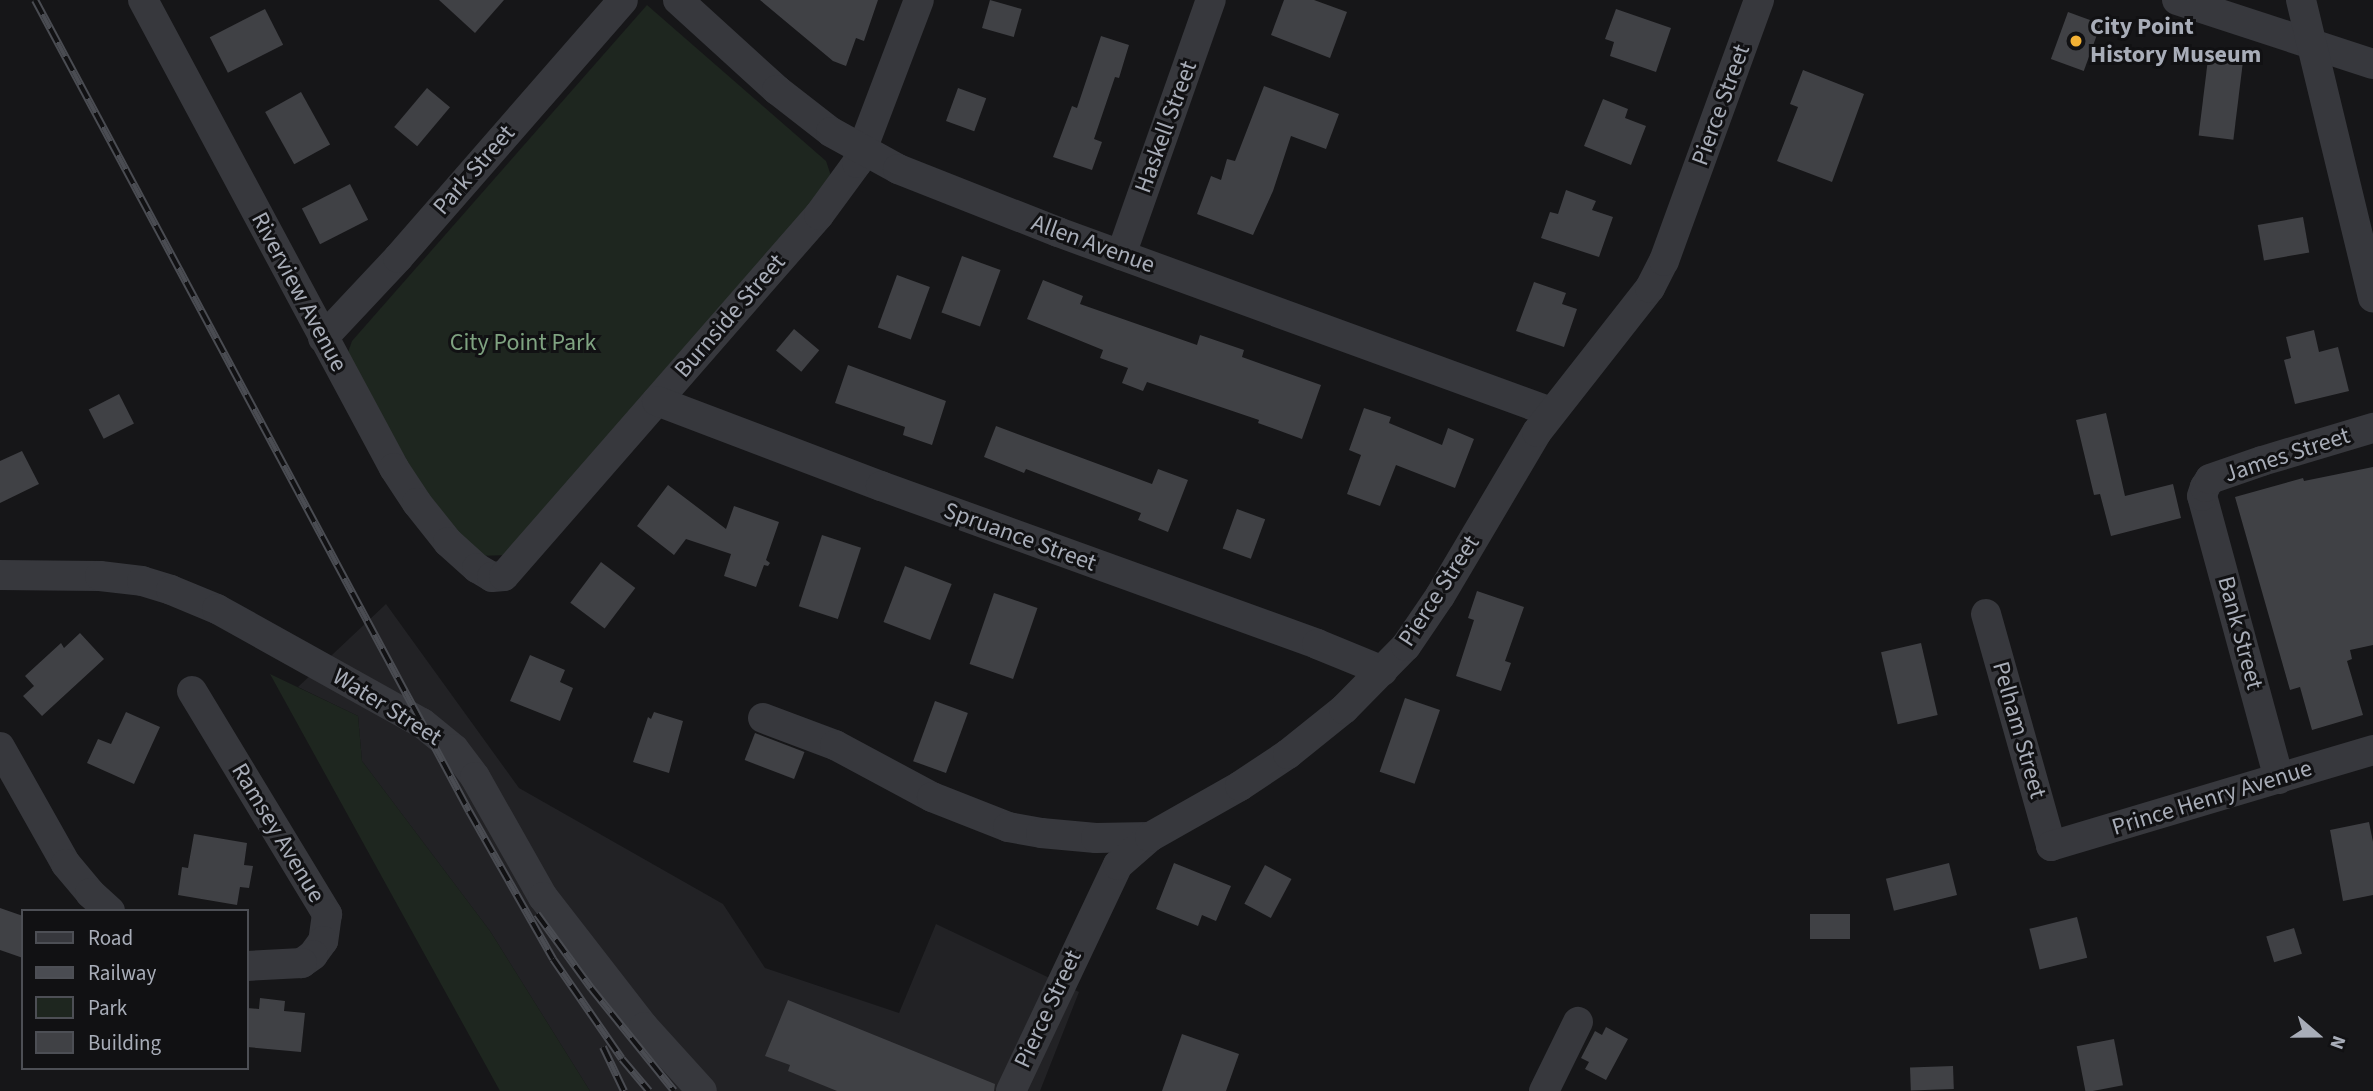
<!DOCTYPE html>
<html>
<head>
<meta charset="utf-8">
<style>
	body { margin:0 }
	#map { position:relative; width:2373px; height:1091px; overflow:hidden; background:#161618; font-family:"Source Sans 3",sans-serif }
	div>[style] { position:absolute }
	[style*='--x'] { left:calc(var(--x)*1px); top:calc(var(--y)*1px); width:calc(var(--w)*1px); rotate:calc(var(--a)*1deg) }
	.built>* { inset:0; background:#222225 }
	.green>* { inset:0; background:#1e261f }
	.building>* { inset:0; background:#404145; transform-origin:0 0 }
	.minor>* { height:30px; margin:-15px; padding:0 15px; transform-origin:15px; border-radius:15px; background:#37383d }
	.rail>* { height:8px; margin-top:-4px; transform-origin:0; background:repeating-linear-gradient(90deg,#111113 0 16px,#4a4c52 0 32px); box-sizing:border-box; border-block:2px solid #4a4c52 }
	.dots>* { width:19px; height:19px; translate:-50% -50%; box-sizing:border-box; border:4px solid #111113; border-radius:50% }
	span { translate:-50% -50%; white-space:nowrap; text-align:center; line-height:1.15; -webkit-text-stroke:6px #111113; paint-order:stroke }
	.poi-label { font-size:24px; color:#a8adb8; font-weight:700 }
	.left { translate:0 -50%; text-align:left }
	.street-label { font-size:24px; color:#a8adb8 }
	.park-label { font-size:24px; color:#7fa381 }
	.legend { position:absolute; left:21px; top:909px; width:228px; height:161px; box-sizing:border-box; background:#111113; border:2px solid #4d4f55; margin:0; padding:9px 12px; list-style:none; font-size:21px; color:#a8adb8 }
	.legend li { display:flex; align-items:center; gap:14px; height:35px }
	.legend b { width:35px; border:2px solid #4d4f55 }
	.north { position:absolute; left:2282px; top:1000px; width:70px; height:70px; -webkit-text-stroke:5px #111113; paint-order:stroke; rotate:110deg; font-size:19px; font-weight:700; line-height:28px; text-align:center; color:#a8adb8 }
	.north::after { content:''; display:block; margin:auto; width:24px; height:32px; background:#a8adb8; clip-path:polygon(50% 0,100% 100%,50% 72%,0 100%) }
</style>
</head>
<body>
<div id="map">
	<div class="built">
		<div style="clip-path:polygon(386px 604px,519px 788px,723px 904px,765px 968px,899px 1013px,936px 924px,1079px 992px,1040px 1091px,590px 1091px,490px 931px,362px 761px,358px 716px,298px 687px)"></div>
	</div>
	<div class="green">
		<div style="clip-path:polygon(647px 5px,826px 161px,831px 176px,827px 191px,510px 555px,476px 556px,417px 479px,346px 358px,352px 341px)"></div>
		<div style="clip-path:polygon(270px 674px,358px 716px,362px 761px,490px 931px,590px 1091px,500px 1091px)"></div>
	</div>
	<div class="building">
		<div style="clip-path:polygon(439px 0,504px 0,475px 33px)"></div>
		<div style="clip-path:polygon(760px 0,878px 0,864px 41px,856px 38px,846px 66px,833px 61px)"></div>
		<div style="left:990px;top:0;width:33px;height:29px;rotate:16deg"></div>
		<div style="clip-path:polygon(1284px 0,1314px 0,1347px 12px,1330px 58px,1271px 35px)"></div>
		<div style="left:265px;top:9px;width:40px;height:62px;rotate:63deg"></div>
		<div style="clip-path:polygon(1616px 9px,1671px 28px,1656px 72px,1610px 56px,1614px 42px,1605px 39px)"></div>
		<div style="left:2068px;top:12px;width:35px;height:50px;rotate:20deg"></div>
		<div style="clip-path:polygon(1101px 36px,1129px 45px,1119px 78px,1115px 77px,1094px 139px,1102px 142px,1092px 170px,1053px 157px,1072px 106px,1077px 108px)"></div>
		<div style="left:2208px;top:59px;width:35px;height:77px;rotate:7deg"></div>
		<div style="clip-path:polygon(1803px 70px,1864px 94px,1832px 182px,1777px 161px,1798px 107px,1790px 104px)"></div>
		<div style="clip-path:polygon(1264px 86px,1339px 114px,1326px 149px,1291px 136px,1273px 191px,1253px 235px,1197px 214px,1211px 176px,1221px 180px,1227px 159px,1235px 161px)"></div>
		<div style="left:427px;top:88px;width:30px;height:51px;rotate:40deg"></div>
		<div style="left:958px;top:88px;width:30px;height:35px;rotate:20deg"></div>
		<div style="left:301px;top:92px;width:60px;height:41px;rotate:61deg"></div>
		<div style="clip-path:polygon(1603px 99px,1628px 109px,1625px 118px,1646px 126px,1631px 165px,1584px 146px)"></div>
		<div style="left:350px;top:184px;width:40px;height:54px;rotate:63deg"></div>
		<div style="clip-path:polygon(1566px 190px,1596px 201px,1592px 210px,1613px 217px,1599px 257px,1541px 238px,1550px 212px,1558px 214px)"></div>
		<div style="left:2303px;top:217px;width:36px;height:46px;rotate:80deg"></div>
		<div style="left:962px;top:256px;width:41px;height:60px;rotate:20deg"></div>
		<div style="left:897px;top:275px;width:35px;height:56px;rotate:20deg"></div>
		<div style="clip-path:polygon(1043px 280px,1083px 296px,1080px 304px,1197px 345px,1200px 335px,1244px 350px,1242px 357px,1321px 385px,1302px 439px,1258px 423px,1259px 420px,1147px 382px,1143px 391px,1122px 383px,1128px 368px,1100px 358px,1103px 350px,1027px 319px)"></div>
		<div style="clip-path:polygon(1534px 282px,1566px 293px,1562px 304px,1577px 309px,1564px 347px,1516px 331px)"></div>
		<div style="left:794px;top:329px;width:33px;height:28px;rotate:40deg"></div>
		<div style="clip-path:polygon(2314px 330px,2319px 352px,2338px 347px,2349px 391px,2295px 404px,2284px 360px,2291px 358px,2286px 337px)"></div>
		<div style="clip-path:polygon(848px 365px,946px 401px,932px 445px,903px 435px,905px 427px,835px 403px)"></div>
		<div style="left:119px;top:394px;width:33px;height:34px;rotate:63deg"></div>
		<div style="clip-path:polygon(1364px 408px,1391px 417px,1389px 423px,1442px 445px,1448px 428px,1474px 439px,1455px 488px,1396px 465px,1380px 506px,1347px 494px,1361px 455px,1349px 450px)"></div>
		<div style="clip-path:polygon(2106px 413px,2125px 496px,2173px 484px,2181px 518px,2111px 536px,2100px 494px,2094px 495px,2076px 420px)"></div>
		<div style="clip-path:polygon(996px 426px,1152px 484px,1158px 469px,1188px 480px,1168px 532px,1138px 520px,1141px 513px,1026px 469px,1024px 473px,984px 457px)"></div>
		<div style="clip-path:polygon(22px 451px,39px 484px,0 503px,0 461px)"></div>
		<div style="clip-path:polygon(2373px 467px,2373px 645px,2350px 650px,2352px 659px,2347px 661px,2363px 715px,2312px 730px,2300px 687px,2290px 690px,2235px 497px,2303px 478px,2304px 481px)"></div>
		<div style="clip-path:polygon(668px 485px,726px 529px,734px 506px,779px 522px,766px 560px,770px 563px,768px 566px,764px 565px,756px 587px,724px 576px,731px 554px,686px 539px,674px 555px,637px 526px)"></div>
		<div style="left:1237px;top:509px;width:30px;height:42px;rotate:20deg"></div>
		<div style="left:822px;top:535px;width:41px;height:75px;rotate:18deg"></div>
		<div style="left:601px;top:562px;width:43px;height:51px;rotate:37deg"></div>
		<div style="left:905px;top:566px;width:50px;height:60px;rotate:21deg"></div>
		<div style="clip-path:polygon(1477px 591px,1524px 607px,1505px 661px,1511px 663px,1501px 691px,1456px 676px,1474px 620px,1468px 618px)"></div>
		<div style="left:994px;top:593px;width:46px;height:75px;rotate:19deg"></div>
		<div style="clip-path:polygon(80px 633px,104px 659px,42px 716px,23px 696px,34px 686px,25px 676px,61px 643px,64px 648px)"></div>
		<div style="left:1921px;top:643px;width:74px;height:41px;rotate:77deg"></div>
		<div style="clip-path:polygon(530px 655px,565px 670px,560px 682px,573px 688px,560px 721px,510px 701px)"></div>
		<div style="left:1405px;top:698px;width:37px;height:78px;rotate:19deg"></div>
		<div style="left:935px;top:701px;width:35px;height:64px;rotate:20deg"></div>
		<div style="clip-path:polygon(126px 712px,160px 727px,134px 784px,87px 763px,98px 739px,111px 744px)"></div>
		<div style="clip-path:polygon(654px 712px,683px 721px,669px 773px,633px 762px,648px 717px,651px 719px)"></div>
		<div style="left:755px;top:733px;width:53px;height:29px;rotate:21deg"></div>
		<div style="clip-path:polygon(2369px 822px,2373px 842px,2373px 895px,2343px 901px,2330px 830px)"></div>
		<div style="clip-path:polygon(194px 834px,247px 843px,244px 865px,253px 866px,249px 888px,240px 887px,237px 905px,178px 895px,182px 867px,188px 868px)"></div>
		<div style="clip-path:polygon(1174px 863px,1231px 886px,1216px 921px,1202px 915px,1198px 926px,1156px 909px)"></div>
		<div style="left:1949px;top:863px;width:33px;height:65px;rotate:76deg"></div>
		<div style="left:1265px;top:865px;width:30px;height:44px;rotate:28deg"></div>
		<div style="clip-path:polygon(0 908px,23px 916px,23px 958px,0 950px)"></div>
		<div style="left:1810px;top:914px;width:40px;height:25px"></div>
		<div style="left:2077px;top:917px;width:42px;height:49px;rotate:76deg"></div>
		<div style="left:2294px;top:928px;width:27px;height:29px;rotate:73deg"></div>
		<div style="clip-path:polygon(260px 998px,285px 1001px,284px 1011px,305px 1013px,301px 1052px,247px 1047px,247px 1008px,259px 1009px)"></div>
		<div style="clip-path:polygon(788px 1000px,995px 1084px,994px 1091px,837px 1091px,788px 1071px,790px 1065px,765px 1056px)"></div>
		<div style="clip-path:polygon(1606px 1027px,1628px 1039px,1606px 1080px,1585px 1069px,1589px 1062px,1581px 1058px,1595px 1031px,1602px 1035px)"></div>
		<div style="clip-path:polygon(1182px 1034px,1239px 1054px,1226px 1091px,1162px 1091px)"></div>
		<div style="left:2114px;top:1039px;width:47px;height:38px;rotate:79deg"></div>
		<div style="left:1953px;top:1066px;width:23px;height:43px;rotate:88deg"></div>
	</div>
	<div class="minor">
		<div style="--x:143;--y:0;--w:531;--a:61.79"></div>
		<div style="--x:394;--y:468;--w:42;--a:56.7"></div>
		<div style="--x:417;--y:503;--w:50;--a:51.5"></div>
		<div style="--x:448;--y:542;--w:39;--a:42"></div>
		<div style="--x:477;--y:568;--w:17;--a:31"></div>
		<div style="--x:492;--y:577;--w:12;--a:-5"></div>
		<div style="--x:504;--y:576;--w:479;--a:-48.9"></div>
		<div style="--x:819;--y:215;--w:64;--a:-53.8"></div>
		<div style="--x:857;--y:163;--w:174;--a:-69.2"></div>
		<div style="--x:678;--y:0;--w:134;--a:42.3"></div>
		<div style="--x:777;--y:90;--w:68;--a:37.9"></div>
		<div style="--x:831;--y:132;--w:77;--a:28.9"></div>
		<div style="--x:898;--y:169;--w:172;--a:21.5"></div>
		<div style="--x:1058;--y:232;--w:525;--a:20.06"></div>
		<div style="--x:2177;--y:0;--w:206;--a:18.1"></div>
		<div style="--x:2301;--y:0;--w:306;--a:76.4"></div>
		<div style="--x:1121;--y:255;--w:270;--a:-70.6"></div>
		<div style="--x:323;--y:338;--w:110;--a:-46.8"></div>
		<div style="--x:398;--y:258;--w:342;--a:-48.9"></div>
		<div style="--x:657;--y:401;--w:240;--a:20.8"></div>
		<div style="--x:881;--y:486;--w:464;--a:19.9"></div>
		<div style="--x:1317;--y:644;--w:71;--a:22.2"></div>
		<div style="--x:0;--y:575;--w:100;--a:0.6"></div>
		<div style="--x:100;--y:576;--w:42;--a:6.8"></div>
		<div style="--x:142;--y:581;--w:30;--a:17"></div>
		<div style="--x:171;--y:590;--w:50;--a:22.4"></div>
		<div style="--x:217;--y:609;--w:235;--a:29.1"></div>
		<div style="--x:422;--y:723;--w:41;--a:39.1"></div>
		<div style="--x:454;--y:749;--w:35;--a:53"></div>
		<div style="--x:475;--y:777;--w:138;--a:60.5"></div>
		<div style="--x:543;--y:897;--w:165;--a:52.2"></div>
		<div style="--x:644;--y:1027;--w:86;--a:47.8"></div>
		<div style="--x:1986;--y:614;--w:241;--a:74.3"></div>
		<div style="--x:2051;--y:846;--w:336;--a:-16.6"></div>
		<div style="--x:192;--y:691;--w:261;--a:58.8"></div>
		<div style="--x:327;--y:914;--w:27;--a:98"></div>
		<div style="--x:323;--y:941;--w:17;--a:126"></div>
		<div style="--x:313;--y:955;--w:14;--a:144"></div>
		<div style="--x:302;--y:963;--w:55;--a:176.9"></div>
		<div style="--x:763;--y:718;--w:77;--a:20.6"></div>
		<div style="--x:835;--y:745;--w:110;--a:28.2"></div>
		<div style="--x:932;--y:797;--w:82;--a:21.5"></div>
		<div style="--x:1008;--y:827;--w:34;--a:10"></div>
		<div style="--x:1041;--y:833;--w:55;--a:5.2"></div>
		<div style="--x:1096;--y:838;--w:54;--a:-1.1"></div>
		<div style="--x:0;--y:747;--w:134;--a:60.6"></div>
		<div style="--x:66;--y:864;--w:38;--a:50"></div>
		<div style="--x:90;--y:893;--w:27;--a:42"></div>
		<div style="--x:2279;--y:779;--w:293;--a:-105.2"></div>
		<div style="--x:2202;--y:496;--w:9;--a:-72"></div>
		<div style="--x:2205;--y:487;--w:9;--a:-58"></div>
		<div style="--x:2210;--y:479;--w:55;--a:-19.1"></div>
		<div style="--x:2262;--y:461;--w:116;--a:-16.6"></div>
		<div style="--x:1011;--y:1091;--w:250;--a:-64.7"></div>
		<div style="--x:1118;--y:865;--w:43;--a:-41.2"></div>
		<div style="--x:1150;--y:837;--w:103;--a:-29.5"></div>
		<div style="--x:1240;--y:786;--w:58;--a:-33.7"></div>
		<div style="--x:1288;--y:754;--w:72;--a:-38.8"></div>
		<div style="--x:1344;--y:709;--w:88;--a:-45.5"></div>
		<div style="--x:1406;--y:646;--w:60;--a:-55.8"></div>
		<div style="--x:1440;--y:596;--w:191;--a:-59.4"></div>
		<div style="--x:1537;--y:432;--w:183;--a:-51.9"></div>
		<div style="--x:1650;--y:288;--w:30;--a:-63"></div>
		<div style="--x:1664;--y:261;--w:278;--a:-70"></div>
		<div style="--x:1544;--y:1091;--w:77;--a:-63.8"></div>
	</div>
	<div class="rail">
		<div style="--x:35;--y:0;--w:920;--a:61.85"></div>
		<div style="--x:469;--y:811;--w:170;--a:60.4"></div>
		<div style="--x:553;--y:959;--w:121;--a:55.4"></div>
		<div style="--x:622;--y:1059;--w:42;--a:49.8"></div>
		<div style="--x:537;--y:914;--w:92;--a:53.9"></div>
		<div style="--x:591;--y:988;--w:132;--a:51.1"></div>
		<div style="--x:603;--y:1047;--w:49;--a:64.5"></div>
	</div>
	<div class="dots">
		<div style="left:2076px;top:41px;background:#f2b134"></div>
	</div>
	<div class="poi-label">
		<span class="left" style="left:2090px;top:41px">City Point<br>History Museum</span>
	</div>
	<div class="street-label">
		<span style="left:1721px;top:105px;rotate:-70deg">Pierce Street</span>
		<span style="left:1166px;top:127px;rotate:-70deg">Haskell Street</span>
		<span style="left:474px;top:170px;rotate:-49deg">Park Street</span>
		<span style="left:1093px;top:244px;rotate:20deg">Allen Avenue</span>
		<span style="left:299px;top:292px;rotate:62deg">Riverview Avenue</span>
		<span style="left:730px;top:316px;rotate:-49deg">Burnside Street</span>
		<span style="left:2287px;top:455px;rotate:-18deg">James Street</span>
		<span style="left:1020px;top:537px;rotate:20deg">Spruance Street</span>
		<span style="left:1439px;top:591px;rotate:-57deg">Pierce Street</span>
		<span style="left:2240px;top:633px;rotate:75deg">Bank Street</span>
		<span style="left:387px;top:707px;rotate:32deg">Water Street</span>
		<span style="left:2019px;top:730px;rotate:74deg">Pelham Street</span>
		<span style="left:2212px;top:798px;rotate:-17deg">Prince Henry Avenue</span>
		<span style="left:278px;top:833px;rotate:59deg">Ramsey Avenue</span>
		<span style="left:1048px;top:1009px;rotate:-65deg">Pierce Street</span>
	</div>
	<div class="park-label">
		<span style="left:523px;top:343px">City Point Park</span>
	</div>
	<ul class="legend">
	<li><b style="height:9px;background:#37383d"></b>Road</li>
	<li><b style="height:9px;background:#4a4c52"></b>Railway</li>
	<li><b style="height:19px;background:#1e261f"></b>Park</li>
	<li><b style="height:19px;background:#404145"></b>Building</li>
	</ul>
	<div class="north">N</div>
</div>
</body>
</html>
